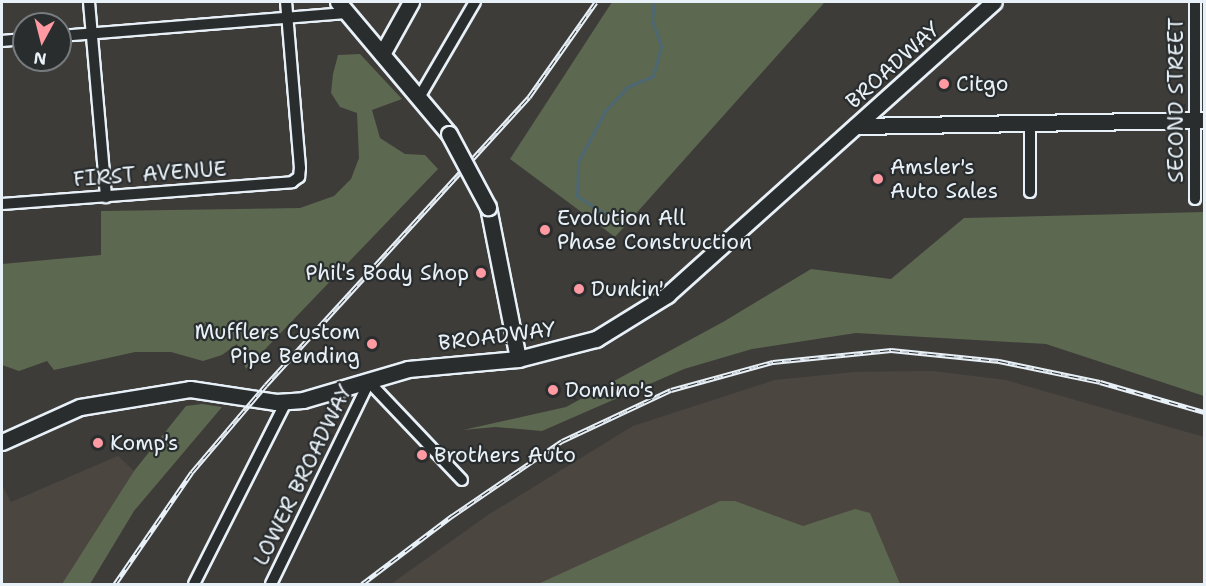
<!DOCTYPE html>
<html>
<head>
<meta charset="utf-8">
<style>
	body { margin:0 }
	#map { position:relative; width:1206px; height:586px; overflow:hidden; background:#3e3c39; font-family:"Shantell Sans",sans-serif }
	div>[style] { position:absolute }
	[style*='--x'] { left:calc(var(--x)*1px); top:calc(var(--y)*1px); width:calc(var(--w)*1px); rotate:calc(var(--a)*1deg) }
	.built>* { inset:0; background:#4c4641 }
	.green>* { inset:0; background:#5c6850 }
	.stream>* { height:3px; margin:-1.5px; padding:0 1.5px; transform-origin:1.5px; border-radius:1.5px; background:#4e6873 }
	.roads { filter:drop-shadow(2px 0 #e8f1f8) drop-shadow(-2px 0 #e8f1f8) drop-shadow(0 2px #e8f1f8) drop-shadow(0 -2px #e8f1f8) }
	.street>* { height:10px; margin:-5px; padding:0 5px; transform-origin:5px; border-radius:5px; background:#2a2d2e }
	.secondary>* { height:15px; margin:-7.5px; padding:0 7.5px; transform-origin:7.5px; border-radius:7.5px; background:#2a2d2e }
	.rail>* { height:5px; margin-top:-2.5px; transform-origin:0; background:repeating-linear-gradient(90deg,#2a2d2e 0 9px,#e8f1f8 0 18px); box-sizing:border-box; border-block:2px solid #e8f1f8 }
	.bridges { filter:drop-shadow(2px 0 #e8f1f8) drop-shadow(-2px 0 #e8f1f8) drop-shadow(0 2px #e8f1f8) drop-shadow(0 -2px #e8f1f8) }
	.secondary-bridge>* { height:15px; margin:-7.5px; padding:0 7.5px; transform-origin:7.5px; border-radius:7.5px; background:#2a2d2e }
	.dots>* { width:16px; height:16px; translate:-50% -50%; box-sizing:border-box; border:3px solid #2a2d2e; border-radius:50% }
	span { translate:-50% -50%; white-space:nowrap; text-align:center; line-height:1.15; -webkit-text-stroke:4.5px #2a2d2e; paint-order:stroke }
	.street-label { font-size:21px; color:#e8f1f8 }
	.poi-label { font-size:21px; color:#e8f1f8 }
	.left { translate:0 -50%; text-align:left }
	.right { translate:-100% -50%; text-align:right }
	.frame { position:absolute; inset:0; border:3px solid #e8f1f8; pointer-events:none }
	.north { position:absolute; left:12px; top:12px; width:60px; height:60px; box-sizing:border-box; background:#2a2d2e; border:2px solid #767b7f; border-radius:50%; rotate:187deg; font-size:16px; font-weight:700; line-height:24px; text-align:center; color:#e8f1f8 }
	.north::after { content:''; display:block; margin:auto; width:21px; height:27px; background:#ff9aa2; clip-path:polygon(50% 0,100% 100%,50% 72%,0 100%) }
</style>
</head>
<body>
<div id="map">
	<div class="built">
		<div style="clip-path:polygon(932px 371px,1006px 380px,1204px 437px,1204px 584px,391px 584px,488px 515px,633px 426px,775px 380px,855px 372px)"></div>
		<div style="clip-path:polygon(118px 456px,134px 471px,62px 584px,2px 584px,2px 485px,11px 502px)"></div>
	</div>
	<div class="green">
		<div style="clip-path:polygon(612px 2px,825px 2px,615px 237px,510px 159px)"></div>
		<div style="clip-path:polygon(360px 54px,402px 99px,372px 110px,380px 138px,405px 154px,425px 155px,438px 169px,246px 369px,237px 344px,222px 355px,203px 361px,171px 352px,135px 352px,54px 370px,47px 361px,19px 371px,2px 365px,2px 264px,101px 255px,101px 211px,300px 208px,334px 196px,351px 179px,359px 158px,357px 113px,340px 107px,331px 93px,333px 74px,338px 55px)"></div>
		<div style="clip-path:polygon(1204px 212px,1204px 396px,1046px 344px,856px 333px,752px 349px,684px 369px,542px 431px,495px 427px,463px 430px,566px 407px,723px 322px,811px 269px,891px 279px,964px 218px)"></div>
		<div style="clip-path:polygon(202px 404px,222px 407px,134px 511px,90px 584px,62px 584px,134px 471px,186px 406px)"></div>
		<div style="clip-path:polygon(720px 501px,735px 501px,803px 526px,855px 509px,870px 513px,900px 584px,538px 584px)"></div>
	</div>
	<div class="stream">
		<div style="--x:604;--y:213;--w:32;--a:-148"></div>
		<div style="--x:577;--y:196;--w:34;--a:-88"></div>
		<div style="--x:578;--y:162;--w:58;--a:-62.1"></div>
		<div style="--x:605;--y:111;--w:33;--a:-47"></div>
		<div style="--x:627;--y:87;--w:28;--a:-23"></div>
		<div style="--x:653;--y:76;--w:31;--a:-75"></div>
		<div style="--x:661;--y:46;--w:28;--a:-109"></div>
		<div style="--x:652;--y:20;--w:18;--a:-84"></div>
	</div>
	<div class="roads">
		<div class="street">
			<div style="--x:89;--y:2;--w:196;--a:85"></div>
			<div style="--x:60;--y:36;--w:287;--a:-4.6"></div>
			<div style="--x:2;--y:41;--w:22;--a:-5"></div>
			<div style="--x:420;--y:96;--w:109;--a:-59.7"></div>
			<div style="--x:1030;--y:192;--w:70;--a:-90"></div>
			<div style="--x:1195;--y:199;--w:197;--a:-90"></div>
			<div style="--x:2;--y:204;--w:291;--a:-4.3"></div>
			<div style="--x:292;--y:182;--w:9;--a:-36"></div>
			<div style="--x:299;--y:177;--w:9;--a:-84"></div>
			<div style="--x:300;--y:168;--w:167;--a:-94.8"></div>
			<div style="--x:194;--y:584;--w:204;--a:-63.2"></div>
			<div style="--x:271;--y:584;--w:225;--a:-64.1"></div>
			<div style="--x:369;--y:382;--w:135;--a:46.5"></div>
		</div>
		<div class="secondary">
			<div style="--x:338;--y:2;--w:172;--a:49.9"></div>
			<div style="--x:382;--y:54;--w:60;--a:-60.9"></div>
			<div style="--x:856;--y:126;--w:348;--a:-1"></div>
			<div style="--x:488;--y:207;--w:155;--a:78.8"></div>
			<div style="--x:2;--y:442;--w:85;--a:-24.2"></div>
			<div style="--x:80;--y:407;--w:111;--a:-9.3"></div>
			<div style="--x:190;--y:389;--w:87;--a:8.6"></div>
			<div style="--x:276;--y:402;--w:27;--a:-4"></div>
			<div style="--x:303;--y:400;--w:109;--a:-16.4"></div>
			<div style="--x:408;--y:369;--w:110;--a:-5.2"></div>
			<div style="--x:518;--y:359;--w:81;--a:-14.4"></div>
			<div style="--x:596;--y:339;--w:84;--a:-31.8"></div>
			<div style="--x:667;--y:295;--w:439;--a:-41.9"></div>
		</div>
	</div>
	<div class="rail">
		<div style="--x:115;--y:584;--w:136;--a:-55.5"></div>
		<div style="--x:192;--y:472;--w:114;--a:-49.6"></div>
		<div style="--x:266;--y:385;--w:390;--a:-47.6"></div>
		<div style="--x:529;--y:97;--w:116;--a:-54.8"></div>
		<div style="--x:362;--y:584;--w:113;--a:-37.1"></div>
		<div style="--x:452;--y:516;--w:133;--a:-34.3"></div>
		<div style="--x:562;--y:441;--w:120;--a:-25.1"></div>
		<div style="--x:671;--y:390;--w:106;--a:-15.4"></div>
		<div style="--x:773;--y:362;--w:119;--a:-5.8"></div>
		<div style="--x:891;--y:350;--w:109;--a:5.8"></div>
		<div style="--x:999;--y:361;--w:103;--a:11.7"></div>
		<div style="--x:1100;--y:382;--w:108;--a:16.1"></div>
	</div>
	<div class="bridges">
		<div class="secondary-bridge">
			<div style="--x:449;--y:134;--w:83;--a:61.9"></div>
		</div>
	</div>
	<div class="dots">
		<div style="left:944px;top:84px;background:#ff9aa2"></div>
		<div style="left:878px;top:179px;background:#ff9aa2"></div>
		<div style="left:545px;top:230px;background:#ff9aa2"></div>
		<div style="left:481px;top:273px;background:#ff9aa2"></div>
		<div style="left:579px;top:289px;background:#ff9aa2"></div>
		<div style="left:372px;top:344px;background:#ff9aa2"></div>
		<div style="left:553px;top:390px;background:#ff9aa2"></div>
		<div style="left:98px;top:443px;background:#ff9aa2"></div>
		<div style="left:422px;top:455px;background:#ff9aa2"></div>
	</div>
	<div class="street-label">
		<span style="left:893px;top:65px;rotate:-42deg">BROADWAY</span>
		<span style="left:1176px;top:100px;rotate:-90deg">SECOND STREET</span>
		<span style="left:150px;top:174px;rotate:-4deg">FIRST AVENUE</span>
		<span style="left:497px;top:336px;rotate:-7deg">BROADWAY</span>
		<span style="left:303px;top:475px;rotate:-64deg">LOWER BROADWAY</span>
	</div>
	<div class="poi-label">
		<span class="left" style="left:956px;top:84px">Citgo</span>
		<span class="left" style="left:890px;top:179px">Amsler's<br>Auto Sales</span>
		<span class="left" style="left:557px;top:230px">Evolution All<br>Phase Construction</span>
		<span class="right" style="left:469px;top:273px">Phil's Body Shop</span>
		<span class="left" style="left:591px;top:289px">Dunkin'</span>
		<span class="right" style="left:360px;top:344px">Mufflers Custom<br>Pipe Bending</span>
		<span class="left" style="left:565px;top:390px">Domino's</span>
		<span class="left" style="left:110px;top:443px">Komp's</span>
		<span class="left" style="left:434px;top:455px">Brothers Auto</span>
	</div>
	<div class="frame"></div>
	<div class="north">N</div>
</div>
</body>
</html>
